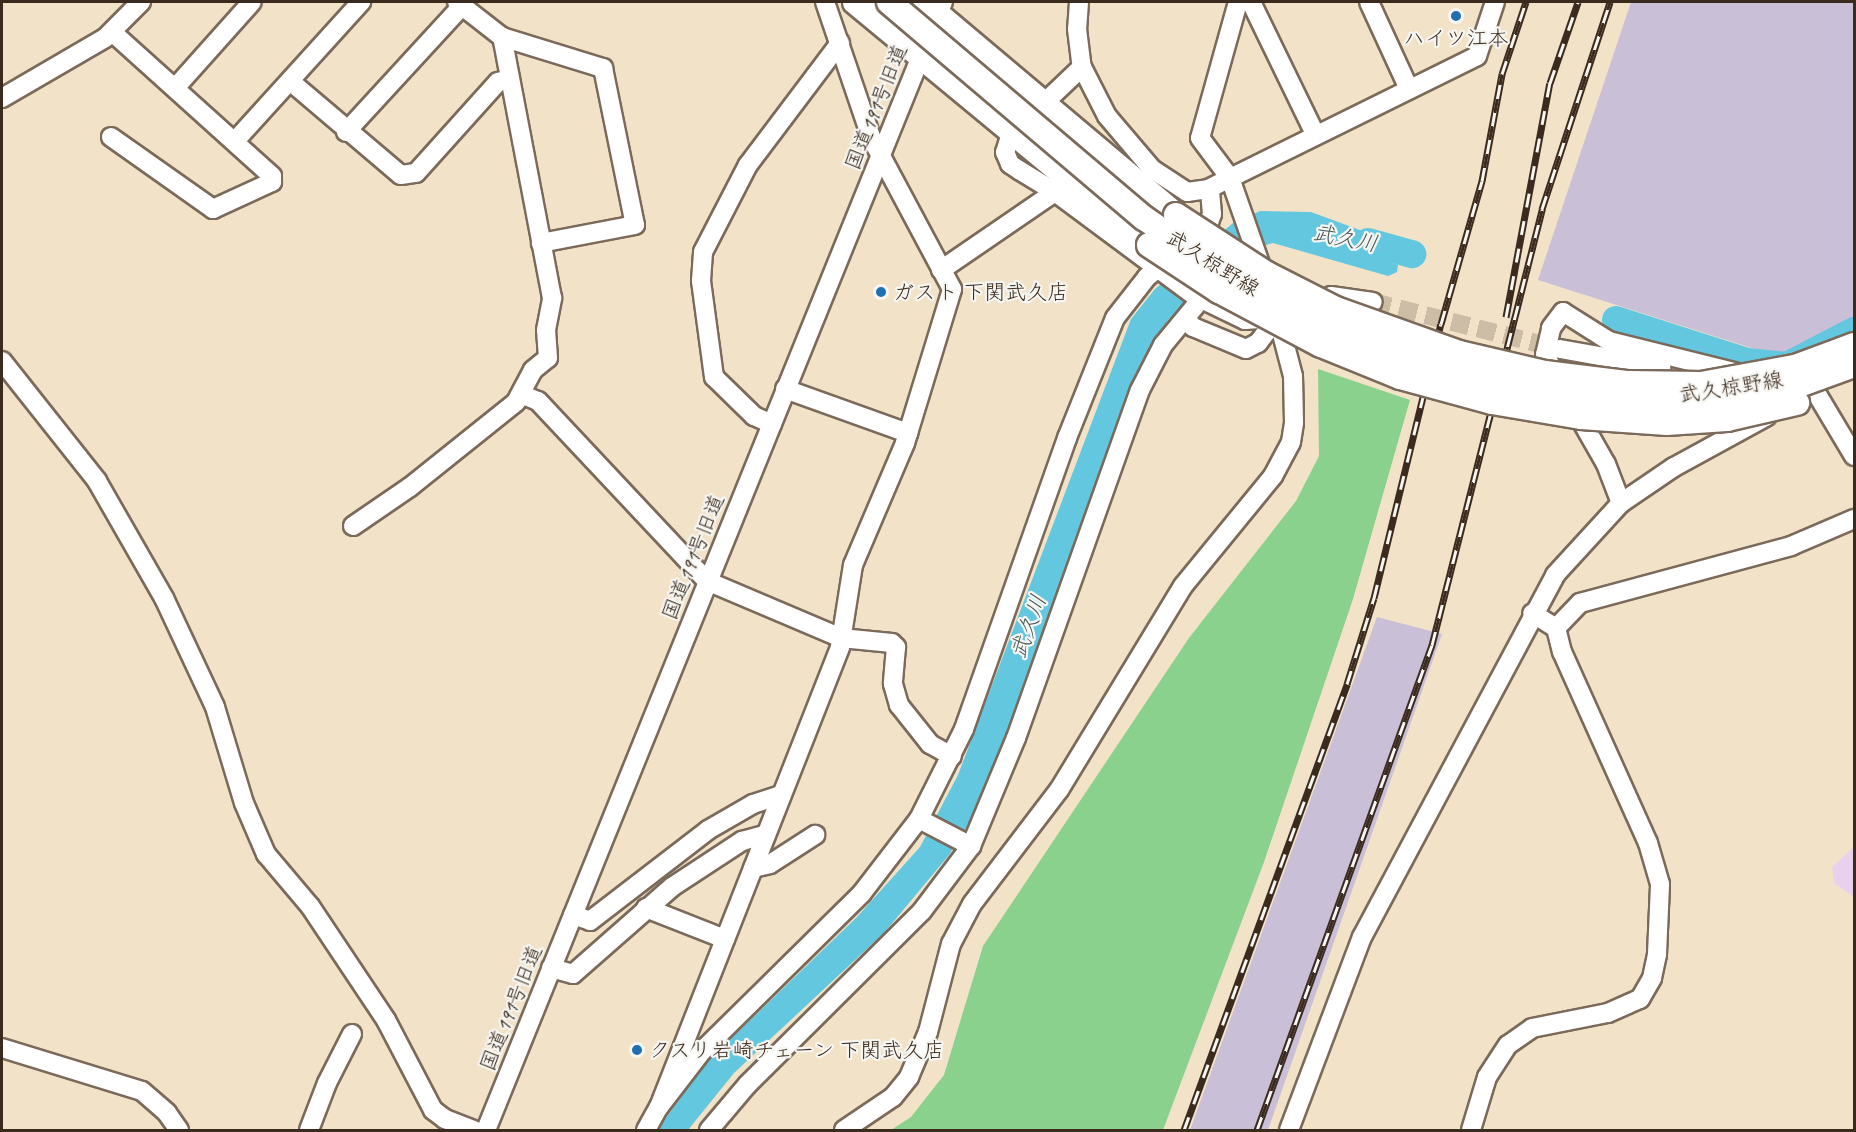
<!DOCTYPE html>
<html>
<head>
<meta charset="utf-8">
<style>
	body { margin:0 }
	#map { position:relative; width:1856px; height:1132px; overflow:hidden; background:#f2e2c8; font-family:Caveat,"Klee One",sans-serif }
	div>[style] { position:absolute }
	[style*='--x'] { left:calc(var(--x)*1px); top:calc(var(--y)*1px); width:calc(var(--w)*1px); rotate:calc(var(--a)*1deg) }
	.built>* { inset:0; background:#e9d1ed }
	.industrial>* { inset:0; background:#c9bfd7 }
	.green>* { inset:0; background:#89d18c }
	.water>* { inset:0; background:#62c7df }
	.river>* { height:28px; margin:-14px; padding:0 14px; transform-origin:14px; border-radius:14px; background:#62c7df }
	.minor-tunnel>* { height:18px; margin-top:-9px; transform-origin:0; background:repeating-linear-gradient(90deg,#cdbda6 0 18px,transparent 0 27px) }
	.roads { filter:drop-shadow(2px 0 #7b6a5a) drop-shadow(-2px 0 #7b6a5a) drop-shadow(0 2px #7b6a5a) drop-shadow(0 -2px #7b6a5a) }
	.minor>* { height:18px; margin:-9px; padding:0 9px; transform-origin:9px; border-radius:9px; background:#fff }
	.major>* { height:24px; margin:-12px; padding:0 12px; transform-origin:12px; border-radius:12px; background:#fff }
	.rail>* { height:7px; margin-top:-3.5px; transform-origin:0; background:repeating-linear-gradient(90deg,#f6f6f2 0 14px,#3b2a1e 0 28px); box-sizing:border-box; border-block:2px solid #3b2a1e }
	.bridges { filter:drop-shadow(2px 0 #7b6a5a) drop-shadow(-2px 0 #7b6a5a) drop-shadow(0 2px #7b6a5a) drop-shadow(0 -2px #7b6a5a) }
	.major-bridge>* { height:24px; margin:-12px; padding:0 12px; transform-origin:12px; border-radius:12px; background:#fff }
	.dots>* { width:16px; height:16px; translate:-50% -50%; box-sizing:border-box; border:3px solid #f6f6f2; border-radius:50% }
	span { translate:-50% -50%; white-space:nowrap; text-align:center; line-height:1.15; -webkit-text-stroke:4.5px #f6f6f2; paint-order:stroke }
	.poi-label { font-size:21px; color:#3b2a1e }
	.left { translate:0 -50%; text-align:left }
	.street-label { font-size:21px; color:#3b2a1e }
	.water-label { font-size:22px; color:#475958; font-style:italic }
	.frame { position:absolute; inset:0; border:3px solid #3b2a1e; pointer-events:none }
</style>
</head>
<body>
<div id="map">
	<div class="built">
		<div style="clip-path:polygon(1854px 847px,1854px 897px,1834px 883px,1832px 867px)"></div>
	</div>
	<div class="industrial">
		<div style="clip-path:polygon(1631px 2px,1854px 2px,1854px 319px,1780px 357px,1538px 280px)"></div>
		<div style="clip-path:polygon(1377px 617px,1442px 634px,1268px 1130px,1190px 1130px)"></div>
	</div>
	<div class="green">
		<div style="clip-path:polygon(1318px 369px,1410px 400px,1353px 599px,1264px 862px,1163px 1130px,891px 1130px,911px 1117px,944px 1075px,983px 946px,1189px 638px,1296px 501px,1319px 456px)"></div>
	</div>
	<div class="water">
		<div style="clip-path:polygon(1260px 211px,1311px 212px,1395px 243px,1406px 252px,1373px 250px,1374px 257px,1398px 265px,1397px 272px,1388px 276px,1273px 243px,1252px 249px,1220px 270px,1168px 320px,1139px 368px,1003px 749px,974px 815px,949px 855px,884px 933px,734px 1073px,688px 1130px,657px 1130px,707px 1062px,857px 917px,920px 847px,958px 775px,1131px 319px,1155px 289px,1233px 223px)"></div>
	</div>
	<div class="river">
		<div style="--x:1368;--y:242;--w:46;--a:15.3"></div>
		<div style="--x:1616;--y:320;--w:138;--a:17.8"></div>
		<div style="--x:1747;--y:362;--w:40;--a:5.7"></div>
		<div style="--x:1787;--y:366;--w:76;--a:-27.6"></div>
	</div>
	<div class="minor-tunnel">
		<div style="--x:1373;--y:302;--w:193;--a:14.1"></div>
	</div>
	<div class="roads">
		<div class="minor">
			<div style="--x:1079;--y:2;--w:27;--a:94"></div>
			<div style="--x:1077;--y:29;--w:38;--a:83"></div>
			<div style="--x:1082;--y:67;--w:55;--a:63"></div>
			<div style="--x:1107;--y:116;--w:70;--a:49.7"></div>
			<div style="--x:1152;--y:169;--w:42;--a:33.3"></div>
			<div style="--x:1187;--y:192;--w:21;--a:-8"></div>
			<div style="--x:1208;--y:189;--w:300;--a:-26.3"></div>
			<div style="--x:1477;--y:56;--w:57;--a:-71.6"></div>
			<div style="--x:1238;--y:2;--w:141;--a:105.6"></div>
			<div style="--x:1200;--y:138;--w:50;--a:53.1"></div>
			<div style="--x:1230;--y:178;--w:103;--a:70.7"></div>
			<div style="--x:1251;--y:2;--w:147;--a:64.1"></div>
			<div style="--x:1369;--y:2;--w:96;--a:65.3"></div>
			<div style="--x:502;--y:37;--w:106;--a:17.1"></div>
			<div style="--x:603;--y:68;--w:160;--a:78.5"></div>
			<div style="--x:635;--y:225;--w:96;--a:169.2"></div>
			<div style="--x:290;--y:81;--w:145;--a:40.3"></div>
			<div style="--x:401;--y:175;--w:15;--a:-8"></div>
			<div style="--x:416;--y:173;--w:122;--a:-48"></div>
			<div style="--x:498;--y:82;--w:11;--a:-15"></div>
			<div style="--x:175;--y:88;--w:115;--a:-48.2"></div>
			<div style="--x:2;--y:98;--w:119;--a:-30.2"></div>
			<div style="--x:105;--y:38;--w:51;--a:-45"></div>
			<div style="--x:1042;--y:105;--w:55;--a:-43.5"></div>
			<div style="--x:1015;--y:120;--w:34;--a:107"></div>
			<div style="--x:1005;--y:152;--w:13;--a:67"></div>
			<div style="--x:1010;--y:164;--w:11;--a:34"></div>
			<div style="--x:1019;--y:170;--w:42;--a:31.4"></div>
			<div style="--x:1055;--y:192;--w:174;--a:36.6"></div>
			<div style="--x:1195;--y:296;--w:55;--a:25.6"></div>
			<div style="--x:1245;--y:320;--w:29;--a:-4"></div>
			<div style="--x:346;--y:132;--w:171;--a:-47.4"></div>
			<div style="--x:111;--y:137;--w:125;--a:35.2"></div>
			<div style="--x:213;--y:209;--w:65;--a:-24.6"></div>
			<div style="--x:272;--y:182;--w:6;--a:-90"></div>
			<div style="--x:272;--y:176;--w:215;--a:-138"></div>
			<div style="--x:235;--y:141;--w:188;--a:-47.8"></div>
			<div style="--x:941;--y:270;--w:138;--a:-34.4"></div>
			<div style="--x:1314;--y:303;--w:18;--a:-22"></div>
			<div style="--x:1331;--y:296;--w:42;--a:8.1"></div>
			<div style="--x:1186;--y:319;--w:11;--a:49"></div>
			<div style="--x:1193;--y:327;--w:57;--a:22.5"></div>
			<div style="--x:1246;--y:349;--w:13;--a:-27"></div>
			<div style="--x:1258;--y:343;--w:34;--a:-53"></div>
			<div style="--x:1560;--y:349;--w:103;--a:10.1"></div>
			<div style="--x:2;--y:361;--w:153;--a:51.6"></div>
			<div style="--x:97;--y:481;--w:135;--a:60.2"></div>
			<div style="--x:164;--y:598;--w:120;--a:64.9"></div>
			<div style="--x:215;--y:707;--w:100;--a:73.2"></div>
			<div style="--x:244;--y:803;--w:56;--a:66.7"></div>
			<div style="--x:266;--y:854;--w:68;--a:49.8"></div>
			<div style="--x:310;--y:906;--w:137;--a:56.3"></div>
			<div style="--x:386;--y:1020;--w:102;--a:62.4"></div>
			<div style="--x:433;--y:1110;--w:15;--a:37"></div>
			<div style="--x:445;--y:1119;--w:31;--a:21"></div>
			<div style="--x:1559;--y:381;--w:30;--a:-118"></div>
			<div style="--x:1545;--y:355;--w:28;--a:-77"></div>
			<div style="--x:1551;--y:328;--w:20;--a:-53"></div>
			<div style="--x:1563;--y:312;--w:54;--a:32.2"></div>
			<div style="--x:1609;--y:341;--w:137;--a:13.9"></div>
			<div style="--x:1792;--y:385;--w:22;--a:10"></div>
			<div style="--x:1814;--y:389;--w:78;--a:59.2"></div>
			<div style="--x:785;--y:389;--w:131;--a:19.7"></div>
			<div style="--x:523;--y:395;--w:16;--a:22"></div>
			<div style="--x:538;--y:401;--w:247;--a:46.8"></div>
			<div style="--x:707;--y:581;--w:146;--a:23"></div>
			<div style="--x:841;--y:638;--w:51;--a:5.6"></div>
			<div style="--x:892;--y:643;--w:6;--a:45"></div>
			<div style="--x:896;--y:647;--w:37;--a:95"></div>
			<div style="--x:893;--y:684;--w:22;--a:74"></div>
			<div style="--x:899;--y:705;--w:50;--a:51.5"></div>
			<div style="--x:930;--y:744;--w:25;--a:29"></div>
			<div style="--x:1574;--y:408;--w:64;--a:60.3"></div>
			<div style="--x:1606;--y:464;--w:42;--a:69"></div>
			<div style="--x:772;--y:424;--w:20;--a:-156"></div>
			<div style="--x:754;--y:416;--w:56;--a:-135.7"></div>
			<div style="--x:714;--y:377;--w:97;--a:-97.7"></div>
			<div style="--x:701;--y:281;--w:29;--a:-86"></div>
			<div style="--x:703;--y:252;--w:98;--a:-62.7"></div>
			<div style="--x:748;--y:165;--w:153;--a:-53"></div>
			<div style="--x:353;--y:526;--w:69;--a:-34.4"></div>
			<div style="--x:410;--y:487;--w:136;--a:-38.7"></div>
			<div style="--x:516;--y:402;--w:36;--a:-62"></div>
			<div style="--x:533;--y:370;--w:19;--a:-39"></div>
			<div style="--x:548;--y:358;--w:28;--a:-94"></div>
			<div style="--x:546;--y:330;--w:33;--a:-79"></div>
			<div style="--x:552;--y:298;--w:266;--a:-100.8"></div>
			<div style="--x:502;--y:37;--w:57;--a:-142.1"></div>
			<div style="--x:1556;--y:628;--w:35;--a:-46"></div>
			<div style="--x:1580;--y:603;--w:219;--a:-15.1"></div>
			<div style="--x:1791;--y:546;--w:69;--a:-23.2"></div>
			<div style="--x:919;--y:819;--w:59;--a:27.4"></div>
			<div style="--x:753;--y:868;--w:17;--a:-13"></div>
			<div style="--x:770;--y:864;--w:54;--a:-32.8"></div>
			<div style="--x:646;--y:908;--w:85;--a:21.4"></div>
			<div style="--x:573;--y:915;--w:18;--a:19"></div>
			<div style="--x:590;--y:921;--w:149;--a:-37.6"></div>
			<div style="--x:708;--y:830;--w:52;--a:-30"></div>
			<div style="--x:753;--y:804;--w:29;--a:-18"></div>
			<div style="--x:551;--y:968;--w:23;--a:15"></div>
			<div style="--x:573;--y:974;--w:132;--a:-41.3"></div>
			<div style="--x:672;--y:887;--w:84;--a:-33.3"></div>
			<div style="--x:742;--y:841;--w:24;--a:-15"></div>
			<div style="--x:2;--y:1048;--w:146;--a:17.1"></div>
			<div style="--x:142;--y:1091;--w:33;--a:41"></div>
			<div style="--x:167;--y:1113;--w:21;--a:55"></div>
			<div style="--x:659;--y:1107;--w:494;--a:-68.5"></div>
			<div style="--x:840;--y:647;--w:83;--a:-81"></div>
			<div style="--x:853;--y:565;--w:133;--a:-66.9"></div>
			<div style="--x:905;--y:443;--w:161;--a:-73"></div>
			<div style="--x:952;--y:289;--w:172;--a:-118.1"></div>
			<div style="--x:871;--y:137;--w:143;--a:-108.8"></div>
			<div style="--x:309;--y:1130;--w:50;--a:-69"></div>
			<div style="--x:327;--y:1083;--w:55;--a:-63"></div>
			<div style="--x:486;--y:1130;--w:1217;--a:-67.95"></div>
			<div style="--x:646;--y:1130;--w:26;--a:-61"></div>
			<div style="--x:659;--y:1107;--w:71;--a:-52.5"></div>
			<div style="--x:702;--y:1051;--w:225;--a:-44.6"></div>
			<div style="--x:862;--y:893;--w:93;--a:-52.4"></div>
			<div style="--x:919;--y:819;--w:101;--a:-63.4"></div>
			<div style="--x:964;--y:729;--w:309;--a:-70.5"></div>
			<div style="--x:1067;--y:438;--w:129;--a:-68.2"></div>
			<div style="--x:1115;--y:318;--w:52;--a:-52"></div>
			<div style="--x:1147;--y:277;--w:77;--a:-38.7"></div>
			<div style="--x:1207;--y:229;--w:16;--a:-72"></div>
			<div style="--x:1212;--y:214;--w:25;--a:-95"></div>
			<div style="--x:709;--y:1130;--w:59;--a:-49.8"></div>
			<div style="--x:747;--y:1085;--w:247;--a:-44.8"></div>
			<div style="--x:922;--y:911;--w:81;--a:-53"></div>
			<div style="--x:971;--y:846;--w:117;--a:-67.4"></div>
			<div style="--x:1016;--y:738;--w:369;--a:-70.4"></div>
			<div style="--x:1140;--y:390;--w:51;--a:-62.9"></div>
			<div style="--x:1163;--y:345;--w:60;--a:-50.4"></div>
			<div style="--x:844;--y:1130;--w:59;--a:-34"></div>
			<div style="--x:893;--y:1097;--w:26;--a:-51"></div>
			<div style="--x:909;--y:1077;--w:49;--a:-67.1"></div>
			<div style="--x:928;--y:1032;--w:91;--a:-75.4"></div>
			<div style="--x:951;--y:944;--w:45;--a:-62.3"></div>
			<div style="--x:972;--y:904;--w:143;--a:-52.7"></div>
			<div style="--x:1059;--y:790;--w:239;--a:-58.7"></div>
			<div style="--x:1183;--y:586;--w:142;--a:-50.7"></div>
			<div style="--x:1273;--y:476;--w:38;--a:-62"></div>
			<div style="--x:1291;--y:442;--w:19;--a:-81"></div>
			<div style="--x:1294;--y:423;--w:47;--a:-91.2"></div>
			<div style="--x:1293;--y:376;--w:63;--a:-104.7"></div>
			<div style="--x:1289;--y:1130;--w:206;--a:-69.3"></div>
			<div style="--x:1362;--y:937;--w:410;--a:-61.9"></div>
			<div style="--x:1555;--y:575;--w:98;--a:-47.5"></div>
			<div style="--x:1621;--y:503;--w:64;--a:-34.2"></div>
			<div style="--x:1674;--y:467;--w:106;--a:-28.7"></div>
			<div style="--x:1471;--y:1130;--w:55;--a:-73.2"></div>
			<div style="--x:1487;--y:1077;--w:38;--a:-57"></div>
			<div style="--x:1508;--y:1045;--w:29;--a:-35"></div>
			<div style="--x:1532;--y:1028;--w:77;--a:-11.2"></div>
			<div style="--x:1608;--y:1013;--w:35;--a:-24"></div>
			<div style="--x:1640;--y:999;--w:24;--a:-60"></div>
			<div style="--x:1652;--y:978;--w:25;--a:-78"></div>
			<div style="--x:1657;--y:954;--w:70;--a:-87.5"></div>
			<div style="--x:1660;--y:884;--w:43;--a:-106.3"></div>
			<div style="--x:1648;--y:843;--w:209;--a:-114.2"></div>
			<div style="--x:1562;--y:652;--w:25;--a:-104"></div>
			<div style="--x:1556;--y:628;--w:28;--a:-148"></div>
		</div>
		<div class="major">
			<div style="--x:855;--y:2;--w:381;--a:39.6"></div>
			<div style="--x:923;--y:2;--w:331;--a:40.1"></div>
		</div>
	</div>
	<div class="rail">
		<div style="--x:1506;--y:317;--w:238;--a:-79.4"></div>
		<div style="--x:1550;--y:83;--w:86;--a:-70.9"></div>
		<div style="--x:1184;--y:1130;--w:475;--a:-69.9"></div>
		<div style="--x:1347;--y:684;--w:90;--a:-72.6"></div>
		<div style="--x:1374;--y:598;--w:282;--a:-76.3"></div>
		<div style="--x:1441;--y:324;--w:149;--a:-74"></div>
		<div style="--x:1482;--y:181;--w:109;--a:-79.4"></div>
		<div style="--x:1502;--y:74;--w:76;--a:-71.6"></div>
		<div style="--x:1257;--y:1130;--w:516;--a:-70.16"></div>
		<div style="--x:1432;--y:645;--w:450;--a:-75.8"></div>
		<div style="--x:1542;--y:209;--w:218;--a:-71.8"></div>
	</div>
	<div class="bridges">
		<div class="major-bridge">
			<div style="--x:889;--y:2;--w:334;--a:40.3"></div>
			<div style="--x:1144;--y:218;--w:98;--a:34.7"></div>
			<div style="--x:1225;--y:274;--w:54;--a:29"></div>
			<div style="--x:1272;--y:300;--w:117;--a:24.2"></div>
			<div style="--x:1379;--y:348;--w:112;--a:17.1"></div>
			<div style="--x:1486;--y:381;--w:171;--a:8.4"></div>
			<div style="--x:1655;--y:406;--w:59;--a:-2.9"></div>
			<div style="--x:1714;--y:403;--w:64;--a:-9"></div>
			<div style="--x:1777;--y:393;--w:82;--a:-20"></div>
			<div style="--x:1176;--y:215;--w:108;--a:33"></div>
			<div style="--x:1267;--y:274;--w:77;--a:26.9"></div>
			<div style="--x:1336;--y:309;--w:131;--a:19.7"></div>
			<div style="--x:1459;--y:353;--w:88;--a:13.1"></div>
			<div style="--x:1545;--y:373;--w:84;--a:6.9"></div>
			<div style="--x:1628;--y:383;--w:73;--a:0.8"></div>
			<div style="--x:1701;--y:384;--w:96;--a:-10.3"></div>
			<div style="--x:1795;--y:367;--w:63;--a:-20.4"></div>
			<div style="--x:1149;--y:245;--w:84;--a:33.3"></div>
			<div style="--x:1219;--y:291;--w:115;--a:27.9"></div>
			<div style="--x:1321;--y:345;--w:85;--a:22.1"></div>
			<div style="--x:1400;--y:377;--w:95;--a:15.2"></div>
			<div style="--x:1492;--y:402;--w:90;--a:9.6"></div>
			<div style="--x:1581;--y:417;--w:86;--a:4"></div>
			<div style="--x:1667;--y:423;--w:60;--a:-3.8"></div>
			<div style="--x:1727;--y:419;--w:72;--a:-12.9"></div>
		</div>
	</div>
	<div class="dots">
		<div style="left:1456px;top:16px;background:#1f6fb2"></div>
		<div style="left:881px;top:292px;background:#1f6fb2"></div>
		<div style="left:637px;top:1050px;background:#1f6fb2"></div>
	</div>
	<div class="poi-label">
		<span style="left:1456px;top:38px">ハイツ江本</span>
		<span class="left" style="left:893px;top:292px">ガスト 下関武久店</span>
		<span class="left" style="left:649px;top:1050px">クスリ岩崎チェーン 下関武久店</span>
	</div>
	<div class="street-label">
		<span style="left:876px;top:107px;rotate:-68deg">国道191号旧道</span>
		<span style="left:1213px;top:263px;rotate:32deg">武久椋野線</span>
		<span style="left:1731px;top:387px;rotate:-9deg">武久椋野線</span>
		<span style="left:693px;top:557px;rotate:-68deg">国道191号旧道</span>
		<span style="left:511px;top:1008px;rotate:-68deg">国道191号旧道</span>
	</div>
	<div class="water-label">
		<span style="left:1345px;top:239px;rotate:11deg">武久川</span>
		<span style="left:1029px;top:627px;rotate:-70deg">武久川</span>
	</div>
	<div class="frame"></div>
</div>
</body>
</html>
